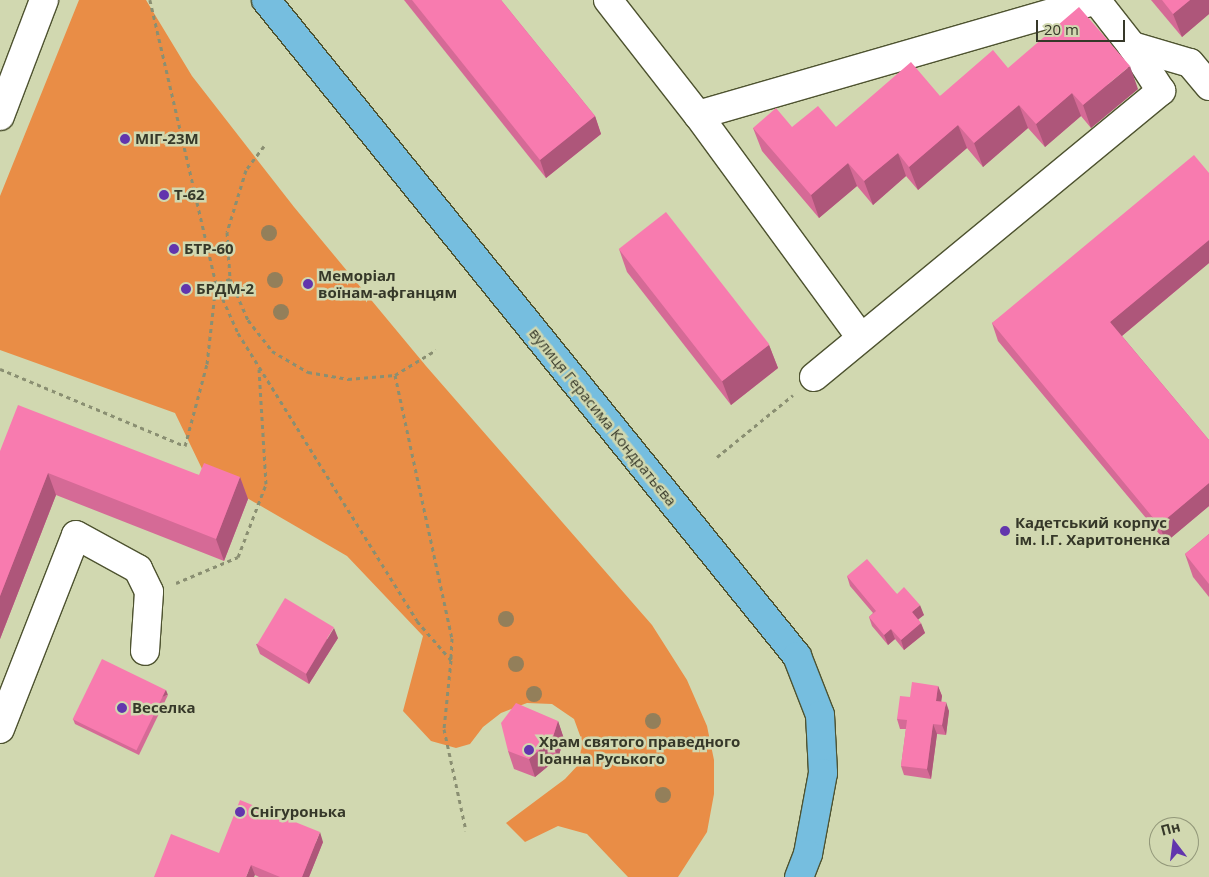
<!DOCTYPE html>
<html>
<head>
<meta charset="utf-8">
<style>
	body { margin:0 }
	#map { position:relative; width:1209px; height:877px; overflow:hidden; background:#d1d8b0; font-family:"Open Sans",sans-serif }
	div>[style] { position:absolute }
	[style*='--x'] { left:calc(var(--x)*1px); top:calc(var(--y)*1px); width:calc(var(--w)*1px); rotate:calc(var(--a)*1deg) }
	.green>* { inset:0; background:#e98d46 }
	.path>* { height:3px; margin-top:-1.5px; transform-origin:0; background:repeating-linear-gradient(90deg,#8a8f72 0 4px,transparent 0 8px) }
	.roads { filter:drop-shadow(1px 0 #4e5330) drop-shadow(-1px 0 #4e5330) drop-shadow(0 1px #4e5330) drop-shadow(0 -1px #4e5330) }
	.minor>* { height:28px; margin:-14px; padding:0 14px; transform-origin:14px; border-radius:14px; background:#fff }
	.major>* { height:28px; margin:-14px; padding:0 14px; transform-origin:14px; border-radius:14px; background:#76bedf }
	.trees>* { width:16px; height:16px; margin:-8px; border-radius:50%; background:#937f5a }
	.wall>* { inset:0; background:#d56a96 }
	.shaded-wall>* { inset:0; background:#ae567a; transform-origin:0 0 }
	.building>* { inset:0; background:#f87baf; transform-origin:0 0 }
	.dots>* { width:14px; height:14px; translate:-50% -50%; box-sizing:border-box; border:2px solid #d1d8b0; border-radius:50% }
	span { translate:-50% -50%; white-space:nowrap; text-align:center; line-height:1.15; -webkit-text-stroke:5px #d1d8b0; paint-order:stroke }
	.poi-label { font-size:15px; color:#363829; font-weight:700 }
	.left { translate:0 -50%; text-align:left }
	.street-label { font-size:15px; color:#363829 }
	.north { position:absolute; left:1149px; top:817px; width:50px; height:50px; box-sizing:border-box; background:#d1d8b0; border:1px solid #93987a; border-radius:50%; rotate:345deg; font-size:14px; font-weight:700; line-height:20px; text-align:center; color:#363829 }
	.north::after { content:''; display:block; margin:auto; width:18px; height:22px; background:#6235ad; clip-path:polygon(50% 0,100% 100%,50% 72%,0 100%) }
	.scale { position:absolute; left:1036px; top:20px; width:89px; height:22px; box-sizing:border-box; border:2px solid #363829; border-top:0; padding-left:6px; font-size:15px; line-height:18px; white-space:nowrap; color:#363829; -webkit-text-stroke:4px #d1d8b0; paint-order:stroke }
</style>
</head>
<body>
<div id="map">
	<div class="green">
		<div style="clip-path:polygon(79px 0,146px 0,192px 76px,294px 207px,426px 366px,652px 625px,687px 680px,707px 726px,714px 760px,714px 794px,707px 832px,678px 877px,628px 877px,587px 834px,558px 826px,525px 842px,506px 823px,565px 779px,579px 764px,582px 741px,574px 719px,552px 704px,527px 703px,501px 713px,483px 727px,470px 744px,456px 748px,431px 741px,403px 711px,423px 636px,347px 556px,204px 473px,175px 413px,0 350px,0 196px)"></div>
	</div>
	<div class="path">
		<div style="--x:264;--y:146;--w:30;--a:127"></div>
		<div style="--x:246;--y:170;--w:65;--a:107"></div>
		<div style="--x:227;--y:232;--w:47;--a:86.3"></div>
		<div style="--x:230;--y:279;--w:45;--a:66.3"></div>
		<div style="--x:248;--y:320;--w:39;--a:52"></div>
		<div style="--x:272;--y:351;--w:42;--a:30.3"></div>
		<div style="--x:308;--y:372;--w:41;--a:9.9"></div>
		<div style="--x:348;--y:379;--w:47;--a:-4.9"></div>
		<div style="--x:395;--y:375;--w:48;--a:-31.4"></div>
		<div style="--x:230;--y:279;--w:15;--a:160"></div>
		<div style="--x:216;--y:284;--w:54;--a:65.8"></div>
		<div style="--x:238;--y:333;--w:339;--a:58.1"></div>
		<div style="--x:417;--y:621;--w:52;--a:48.9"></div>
		<div style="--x:451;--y:660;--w:69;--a:95.8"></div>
		<div style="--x:444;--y:729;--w:104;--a:77.8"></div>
		<div style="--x:0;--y:369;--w:200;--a:22.6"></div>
		<div style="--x:185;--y:446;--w:85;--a:-75"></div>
		<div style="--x:207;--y:364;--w:81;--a:-83.6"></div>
		<div style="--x:216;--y:284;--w:292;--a:-103.1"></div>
		<div style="--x:395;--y:375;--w:269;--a:77.8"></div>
		<div style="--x:452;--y:638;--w:22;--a:93"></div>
		<div style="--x:717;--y:457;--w:98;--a:-39.2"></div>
		<div style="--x:176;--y:583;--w:67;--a:-22.8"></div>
		<div style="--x:238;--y:557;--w:78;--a:-69"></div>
		<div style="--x:266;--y:484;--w:115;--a:-93.5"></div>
	</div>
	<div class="roads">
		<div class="minor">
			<div style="--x:608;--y:0;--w:146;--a:52"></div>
			<div style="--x:698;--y:115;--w:414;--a:-16.1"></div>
			<div style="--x:1096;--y:0;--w:58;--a:52"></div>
			<div style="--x:1132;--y:46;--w:60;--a:16.3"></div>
			<div style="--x:1190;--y:63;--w:30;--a:50"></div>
			<div style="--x:698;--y:115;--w:276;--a:53.8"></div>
			<div style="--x:0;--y:116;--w:124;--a:-69.2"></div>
			<div style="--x:814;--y:377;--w:450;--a:-39.5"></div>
			<div style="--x:1161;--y:91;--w:54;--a:-122.8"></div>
			<div style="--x:0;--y:729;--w:208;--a:-68.6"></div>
			<div style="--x:76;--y:535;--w:71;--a:28.7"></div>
			<div style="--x:138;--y:569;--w:25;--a:64"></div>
			<div style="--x:149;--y:592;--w:59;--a:93.9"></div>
		</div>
		<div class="major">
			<div style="--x:266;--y:0;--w:844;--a:51.01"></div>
			<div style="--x:797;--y:656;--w:63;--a:68.7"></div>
			<div style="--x:820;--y:715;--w:58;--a:87"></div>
			<div style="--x:823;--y:773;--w:82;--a:100.5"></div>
			<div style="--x:808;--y:854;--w:25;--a:111"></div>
		</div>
	</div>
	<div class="trees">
		<div style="left:269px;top:233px"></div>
		<div style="left:275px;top:280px"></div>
		<div style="left:281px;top:312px"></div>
		<div style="left:506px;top:619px"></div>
		<div style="left:516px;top:664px"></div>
		<div style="left:534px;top:694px"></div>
		<div style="left:653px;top:721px"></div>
		<div style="left:663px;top:795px"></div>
	</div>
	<div class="wall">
		<div style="clip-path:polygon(404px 0,501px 0,595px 116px,601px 134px,546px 178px)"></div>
		<div style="clip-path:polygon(1151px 0,1209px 0,1209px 14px,1182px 37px)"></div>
		<div style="clip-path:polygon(1008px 68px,1138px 89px,1091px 128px,1081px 116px,1045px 147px,1028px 128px,983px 167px,967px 148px,918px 190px,906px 176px,873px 205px,857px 186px,819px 218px,762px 151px,753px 128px,836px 127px,940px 96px)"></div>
		<div style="clip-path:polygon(1209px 173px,1209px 263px,1122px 336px,1209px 440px,1209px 506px,1166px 542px,998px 341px,992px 323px)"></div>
		<div style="clip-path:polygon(619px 249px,769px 345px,778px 368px,731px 405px,627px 272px)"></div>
		<div style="clip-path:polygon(0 451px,199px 475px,240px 477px,248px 499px,224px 561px,56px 495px,0 639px)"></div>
		<div style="clip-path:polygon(1209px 534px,1209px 597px,1193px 577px,1185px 554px)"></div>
		<div style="clip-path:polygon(847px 576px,897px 594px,924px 615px,918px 619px,925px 633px,904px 650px,895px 639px,888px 645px,872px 626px,869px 617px,873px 613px,850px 586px)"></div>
		<div style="clip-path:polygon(338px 638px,309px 684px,260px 654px,256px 644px)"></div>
		<div style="clip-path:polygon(938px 686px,942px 696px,941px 701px,949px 711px,946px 735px,937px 734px,931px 779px,904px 775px,901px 766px,906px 729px,900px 729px,897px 719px,910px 697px)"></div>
		<div style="clip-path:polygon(168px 695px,139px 755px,75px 724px,73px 719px)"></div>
		<div style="clip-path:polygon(558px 721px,564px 739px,558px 758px,551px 760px,552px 763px,535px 777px,514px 769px,508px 751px)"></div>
		<div style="clip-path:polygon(323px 842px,309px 877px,259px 877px,255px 875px,219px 853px)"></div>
	</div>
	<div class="shaded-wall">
		<div style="clip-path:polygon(1190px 0,1209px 0,1209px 14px,1182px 37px,1173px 14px)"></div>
		<div style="clip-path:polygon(1130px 66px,1138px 89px,1091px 128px,1083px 105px)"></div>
		<div style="clip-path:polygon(1072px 93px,1081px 116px,1045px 147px,1036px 124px)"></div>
		<div style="clip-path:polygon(1019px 105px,1028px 128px,983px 167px,974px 143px)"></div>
		<div style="clip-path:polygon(595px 116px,601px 134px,546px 178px,540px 160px)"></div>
		<div style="clip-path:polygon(958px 125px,967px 148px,918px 190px,909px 167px)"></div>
		<div style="clip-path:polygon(898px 153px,906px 176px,873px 205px,864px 181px)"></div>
		<div style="clip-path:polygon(848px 163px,857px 186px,819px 218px,811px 195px)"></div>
		<div style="clip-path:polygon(1209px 240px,1209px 263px,1117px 340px,1110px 322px)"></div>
		<div style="clip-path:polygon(769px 345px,778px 368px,731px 405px,722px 381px)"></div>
		<div style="clip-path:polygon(48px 473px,56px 495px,0 639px,0 596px)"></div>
		<div style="clip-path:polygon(240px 477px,248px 499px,224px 561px,216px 539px)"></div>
		<div style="clip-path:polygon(1209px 483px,1209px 506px,1166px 542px,1159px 525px)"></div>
		<div style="clip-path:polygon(920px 605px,924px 615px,915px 622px,912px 612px)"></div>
		<div style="clip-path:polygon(921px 623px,925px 633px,904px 650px,901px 640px)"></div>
		<div style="clip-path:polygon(334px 628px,338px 638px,309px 684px,306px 674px)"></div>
		<div style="clip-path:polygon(891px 629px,895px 639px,888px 645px,884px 635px)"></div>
		<div style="clip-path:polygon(938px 686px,942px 696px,940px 710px,936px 701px)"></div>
		<div style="left:166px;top:690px;width:5px;height:67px;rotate:68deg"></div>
		<div style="clip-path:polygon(946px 702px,949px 711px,946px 735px,942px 725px)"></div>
		<div style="clip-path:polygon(558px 721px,564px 739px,558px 758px,552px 740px)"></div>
		<div style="clip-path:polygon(933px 724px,937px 734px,931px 779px,927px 769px)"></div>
		<div style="clip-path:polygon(544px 742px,552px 763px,535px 777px,529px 759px)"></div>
		<div style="clip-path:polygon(320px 832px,323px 842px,309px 877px,302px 877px)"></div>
		<div style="clip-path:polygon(251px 865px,255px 875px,254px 877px,246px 877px)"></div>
	</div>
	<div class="building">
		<div style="clip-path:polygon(412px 0,501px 0,595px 116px,540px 160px)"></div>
		<div style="clip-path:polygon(1162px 0,1190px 0,1173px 14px)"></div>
		<div style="clip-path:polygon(1079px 7px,1130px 66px,1083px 105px,1072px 93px,1036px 124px,1019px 105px,974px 143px,958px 125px,909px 167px,898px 153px,864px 181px,848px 163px,811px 195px,753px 128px,776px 108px,792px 127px,818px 106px,836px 127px,911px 62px,940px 96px,993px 50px,1008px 68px)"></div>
		<div style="clip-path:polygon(1194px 155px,1209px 173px,1209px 240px,1110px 322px,1209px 440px,1209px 483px,1159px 525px,992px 323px)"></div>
		<div style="left:666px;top:212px;width:168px;height:60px;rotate:52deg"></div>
		<div style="clip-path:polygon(18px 405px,199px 475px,204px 463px,240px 477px,216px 539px,48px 473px,0 596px,0 451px)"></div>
		<div style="clip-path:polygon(1209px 534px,1209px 584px,1185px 554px)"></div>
		<div style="clip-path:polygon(867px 559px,897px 594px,904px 587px,920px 605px,912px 612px,921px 623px,901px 640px,891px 629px,884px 635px,869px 617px,876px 611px,847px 576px)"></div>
		<div style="left:285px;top:598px;width:57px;height:54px;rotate:31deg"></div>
		<div style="left:102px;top:659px;width:71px;height:67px;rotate:26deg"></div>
		<div style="clip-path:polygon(912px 682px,938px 686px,936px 701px,946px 702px,942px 725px,933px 724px,927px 769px,901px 766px,907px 720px,897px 719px,900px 696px,910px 697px)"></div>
		<div style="clip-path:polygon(516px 703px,558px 721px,552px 740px,544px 742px,545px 745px,529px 759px,508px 751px,501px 723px)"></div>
		<div style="clip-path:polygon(240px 800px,320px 832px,302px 877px,280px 877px,251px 865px,246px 877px,154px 877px,171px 834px,219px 853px)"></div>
	</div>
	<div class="dots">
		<div style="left:125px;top:139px;background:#6235ad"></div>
		<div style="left:164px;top:195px;background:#6235ad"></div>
		<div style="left:174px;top:249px;background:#6235ad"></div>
		<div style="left:308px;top:284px;background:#6235ad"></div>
		<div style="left:186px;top:289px;background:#6235ad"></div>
		<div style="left:1005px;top:531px;background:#6235ad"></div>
		<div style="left:122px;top:708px;background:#6235ad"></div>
		<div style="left:529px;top:750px;background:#6235ad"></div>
		<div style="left:240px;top:812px;background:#6235ad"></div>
	</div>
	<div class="poi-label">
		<span class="left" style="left:135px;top:139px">МІГ-23М</span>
		<span class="left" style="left:174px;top:195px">Т-62</span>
		<span class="left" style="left:184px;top:249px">БТР-60</span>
		<span class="left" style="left:318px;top:284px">Меморіал<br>воїнам-афганцям</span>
		<span class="left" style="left:196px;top:289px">БРДМ-2</span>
		<span class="left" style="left:1015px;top:531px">Кадетський корпус<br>ім. І.Г. Харитоненка</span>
		<span class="left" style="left:132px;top:708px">Веселка</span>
		<span class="left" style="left:539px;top:750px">Храм святого праведного<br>Іоанна Руського</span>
		<span class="left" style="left:250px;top:812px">Снігуронька</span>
	</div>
	<div class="street-label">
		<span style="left:603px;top:417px;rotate:51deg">вулиця Герасима Кондратьєва</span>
	</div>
	<div class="north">Пн</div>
	<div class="scale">20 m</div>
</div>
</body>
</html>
